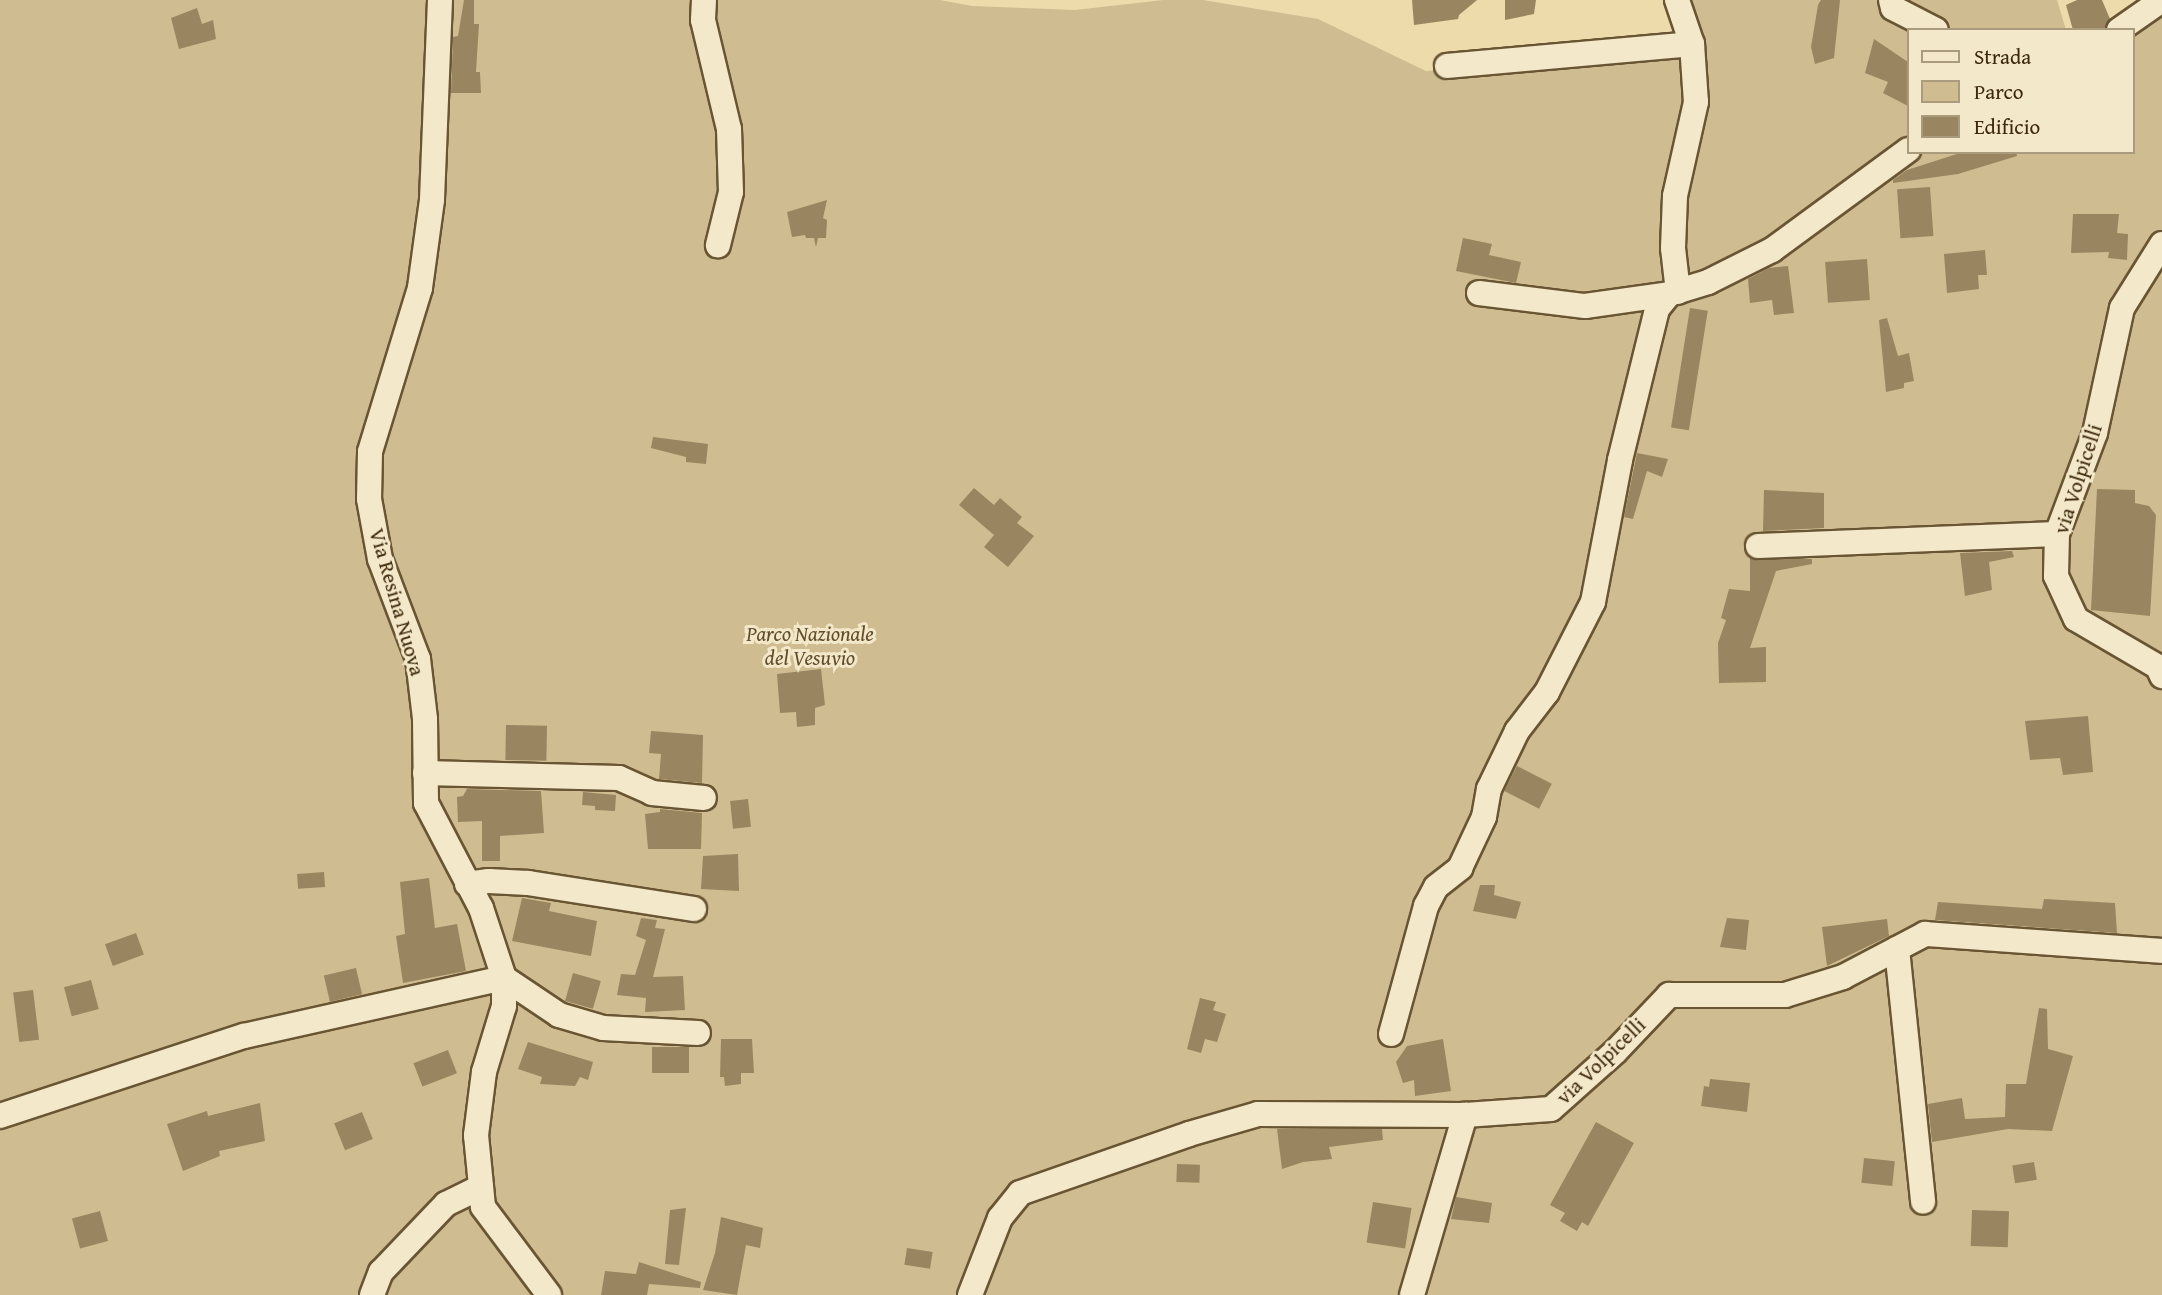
<!DOCTYPE html>
<html>
<head>
<meta charset="utf-8">
<style>
	body { margin:0 }
	#map { position:relative; width:2162px; height:1295px; overflow:hidden; background:#eddbac; font-family:"Gentium Book Plus",serif }
	div>[style] { position:absolute }
	[style*='--x'] { left:calc(var(--x)*1px); top:calc(var(--y)*1px); width:calc(var(--w)*1px); rotate:calc(var(--a)*1deg) }
	.green>* { inset:0; background:#cfbd91 }
	.building>* { inset:0; background:#99855f; transform-origin:0 0 }
	.roads { filter:drop-shadow(2px 0 #695533) drop-shadow(-2px 0 #695533) drop-shadow(0 2px #695533) drop-shadow(0 -2px #695533) }
	.minor>* { height:24px; margin:-12px; padding:0 12px; transform-origin:12px; border-radius:12px; background:#f3e8c9 }
	span { translate:-50% -50%; white-space:nowrap; text-align:center; line-height:1.15; -webkit-text-stroke:6px #f3e8c9; paint-order:stroke }
	.street-label { font-size:21px; color:#3d280b }
	.park-label { font-size:21px; color:#624d2c; font-style:italic }
	.legend { position:absolute; left:1907px; top:28px; width:228px; height:126px; box-sizing:border-box; background:#f3e8c9; border:2px solid #aa9b7d; margin:0; padding:9px 12px; list-style:none; font-size:21px; color:#3d280b }
	.legend li { display:flex; align-items:center; gap:14px; height:35px }
	.legend b { width:35px; border:2px solid #aa9b7d }
</style>
</head>
<body>
<div id="map">
	<div class="green">
		<div style="clip-path:polygon(0 0,940px 0,972px 6px,1075px 10px,1163px 0,1203px 0,1318px 19px,1426px 71px,1698px 49px,1682px 0,2057px 0,2066px 30px,1908px 30px,1908px 152px,2132px 152px,2132px 30px,2106px 30px,2162px 0,2162px 1295px,0 1295px)"></div>
	</div>
	<div class="building">
		<div style="clip-path:polygon(464px 0,474px 0,474px 24px,479px 24px,476px 72px,480px 72px,481px 93px,451px 93px,453px 37px,458px 36px)"></div>
		<div style="clip-path:polygon(1412px 0,1477px 0,1459px 15px,1458px 19px,1414px 25px)"></div>
		<div style="clip-path:polygon(1505px 0,1536px 0,1534px 14px,1505px 20px)"></div>
		<div style="clip-path:polygon(1821px 0,1840px 0,1834px 58px,1815px 64px,1811px 47px,1818px 5px)"></div>
		<div style="clip-path:polygon(2077px 0,2102px 0,2110px 19px,2105px 28px,2073px 30px,2066px 5px)"></div>
		<div style="clip-path:polygon(197px 8px,202px 24px,213px 20px,216px 39px,179px 49px,171px 18px)"></div>
		<div style="clip-path:polygon(1874px 39px,1908px 62px,1908px 106px,1883px 93px,1888px 82px,1865px 73px)"></div>
		<div style="clip-path:polygon(1963px 152px,2016px 152px,2017px 156px,1958px 174px,1893px 183px,1893px 180px,1907px 170px)"></div>
		<div style="left:1930px;top:187px;width:49px;height:33px;rotate:86deg"></div>
		<div style="clip-path:polygon(827px 200px,823px 218px,827px 220px,826px 238px,818px 238px,816px 247px,814px 238px,806px 238px,805px 235px,792px 237px,787px 212px)"></div>
		<div style="clip-path:polygon(2073px 214px,2119px 214px,2117px 233px,2128px 234px,2127px 260px,2108px 258px,2109px 252px,2071px 253px)"></div>
		<div style="clip-path:polygon(1463px 238px,1492px 244px,1489px 255px,1521px 262px,1516px 283px,1456px 271px)"></div>
		<div style="clip-path:polygon(1985px 250px,1987px 275px,1978px 275px,1979px 289px,1947px 293px,1944px 254px)"></div>
		<div style="left:1867px;top:259px;width:41px;height:42px;rotate:86deg"></div>
		<div style="clip-path:polygon(1788px 266px,1794px 313px,1774px 315px,1772px 300px,1750px 303px,1748px 279px,1769px 268px)"></div>
		<div style="left:1690px;top:308px;width:18px;height:121px;rotate:9deg"></div>
		<div style="clip-path:polygon(1887px 318px,1898px 356px,1909px 353px,1914px 381px,1904px 383px,1904px 388px,1886px 392px,1879px 320px)"></div>
		<div style="clip-path:polygon(653px 437px,708px 444px,706px 464px,686px 462px,686px 457px,651px 448px)"></div>
		<div style="clip-path:polygon(1637px 453px,1668px 459px,1662px 477px,1647px 471px,1633px 519px,1624px 517px)"></div>
		<div style="clip-path:polygon(974px 488px,994px 505px,1000px 498px,1022px 517px,1017px 523px,1034px 536px,1008px 567px,984px 547px,994px 535px,959px 505px)"></div>
		<div style="clip-path:polygon(2097px 489px,2135px 490px,2135px 503px,2149px 506px,2156px 515px,2150px 616px,2091px 610px)"></div>
		<div style="clip-path:polygon(1764px 490px,1824px 493px,1824px 528px,1763px 531px)"></div>
		<div style="clip-path:polygon(2012px 551px,2014px 557px,1989px 562px,1992px 590px,1965px 596px,1960px 553px)"></div>
		<div style="clip-path:polygon(1750px 558px,1812px 559px,1812px 564px,1776px 571px,1750px 648px,1766px 647px,1766px 682px,1719px 683px,1718px 643px,1726px 620px,1721px 618px,1729px 589px,1750px 591px)"></div>
		<div style="clip-path:polygon(821px 669px,825px 705px,815px 708px,815px 725px,797px 727px,796px 712px,780px 713px,777px 674px)"></div>
		<div style="clip-path:polygon(2088px 716px,2093px 772px,2063px 775px,2060px 758px,2030px 760px,2025px 721px)"></div>
		<div style="left:506px;top:725px;width:41px;height:35px;rotate:1deg"></div>
		<div style="clip-path:polygon(651px 731px,703px 735px,702px 783px,659px 779px,661px 754px,649px 753px)"></div>
		<div style="left:1517px;top:766px;width:39px;height:28px;rotate:27deg"></div>
		<div style="clip-path:polygon(467px 789px,541px 791px,544px 833px,500px 836px,500px 861px,482px 861px,482px 821px,458px 822px,457px 797px,463px 796px)"></div>
		<div style="clip-path:polygon(583px 792px,616px 795px,615px 811px,595px 810px,595px 806px,582px 805px)"></div>
		<div style="left:748px;top:799px;width:28px;height:18px;rotate:84deg"></div>
		<div style="clip-path:polygon(660px 809px,702px 813px,701px 849px,648px 849px,645px 814px,660px 812px)"></div>
		<div style="clip-path:polygon(738px 854px,739px 891px,701px 889px,703px 856px)"></div>
		<div style="left:324px;top:872px;width:15px;height:27px;rotate:86deg"></div>
		<div style="clip-path:polygon(429px 878px,435px 928px,457px 924px,466px 971px,403px 983px,396px 936px,405px 934px,400px 882px)"></div>
		<div style="clip-path:polygon(1480px 885px,1495px 885px,1494px 895px,1521px 902px,1516px 919px,1473px 911px)"></div>
		<div style="clip-path:polygon(522px 898px,551px 903px,549px 911px,597px 921px,591px 956px,512px 941px)"></div>
		<div style="clip-path:polygon(2044px 899px,2115px 903px,2117px 933px,1935px 920px,1938px 902px,2042px 909px)"></div>
		<div style="clip-path:polygon(641px 918px,657px 920px,655px 928px,665px 929px,653px 977px,683px 976px,685px 1010px,645px 1012px,646px 998px,617px 995px,621px 974px,635px 975px,646px 940px,636px 936px)"></div>
		<div style="clip-path:polygon(1727px 918px,1749px 920px,1746px 950px,1720px 947px)"></div>
		<div style="clip-path:polygon(1887px 919px,1889px 936px,1827px 966px,1822px 927px)"></div>
		<div style="left:136px;top:933px;width:23px;height:33px;rotate:70deg"></div>
		<div style="left:356px;top:968px;width:27px;height:33px;rotate:77deg"></div>
		<div style="left:573px;top:973px;width:29px;height:29px;rotate:16deg"></div>
		<div style="left:91px;top:980px;width:30px;height:28px;rotate:75deg"></div>
		<div style="left:33px;top:990px;width:50px;height:20px;rotate:83deg"></div>
		<div style="clip-path:polygon(1200px 998px,1216px 1002px,1213px 1010px,1226px 1014px,1217px 1042px,1205px 1039px,1201px 1053px,1187px 1049px)"></div>
		<div style="clip-path:polygon(2039px 1008px,2047px 1009px,2048px 1049px,2073px 1056px,2052px 1131px,2008px 1129px,1932px 1142px,1928px 1104px,1962px 1098px,1965px 1119px,2005px 1117px,2006px 1084px,2026px 1084px)"></div>
		<div style="clip-path:polygon(721px 1039px,752px 1039px,754px 1073px,741px 1073px,741px 1084px,725px 1086px,724px 1077px,720px 1077px)"></div>
		<div style="clip-path:polygon(1443px 1039px,1451px 1091px,1415px 1096px,1414px 1080px,1403px 1083px,1396px 1062px,1407px 1046px)"></div>
		<div style="clip-path:polygon(528px 1042px,593px 1062px,588px 1080px,580px 1077px,575px 1086px,540px 1084px,542px 1077px,518px 1069px)"></div>
		<div style="left:652px;top:1047px;width:37px;height:26px"></div>
		<div style="left:448px;top:1050px;width:25px;height:37px;rotate:69deg"></div>
		<div style="clip-path:polygon(1710px 1079px,1750px 1083px,1747px 1112px,1701px 1106px,1704px 1086px,1709px 1087px)"></div>
		<div style="clip-path:polygon(260px 1103px,265px 1141px,219px 1151px,220px 1156px,183px 1171px,167px 1124px,207px 1111px,208px 1116px)"></div>
		<div style="left:362px;top:1112px;width:29px;height:30px;rotate:68deg"></div>
		<div style="clip-path:polygon(1596px 1122px,1634px 1143px,1588px 1226px,1582px 1222px,1577px 1231px,1560px 1221px,1565px 1213px,1550px 1205px)"></div>
		<div style="clip-path:polygon(1277px 1129px,1382px 1129px,1383px 1140px,1329px 1147px,1332px 1159px,1303px 1162px,1282px 1169px)"></div>
		<div style="left:1864px;top:1158px;width:31px;height:25px;rotate:6deg"></div>
		<div style="left:2034px;top:1162px;width:18px;height:22px;rotate:81deg"></div>
		<div style="left:1177px;top:1164px;width:23px;height:18px;rotate:2deg"></div>
		<div style="clip-path:polygon(1456px 1197px,1492px 1203px,1489px 1223px,1451px 1219px)"></div>
		<div style="left:1373px;top:1202px;width:39px;height:41px;rotate:9deg"></div>
		<div style="clip-path:polygon(686px 1208px,679px 1265px,665px 1264px,670px 1210px)"></div>
		<div style="left:1972px;top:1210px;width:37px;height:36px;rotate:2deg"></div>
		<div style="left:100px;top:1211px;width:31px;height:29px;rotate:75deg"></div>
		<div style="clip-path:polygon(721px 1217px,763px 1228px,760px 1248px,746px 1245px,737px 1295px,703px 1290px,715px 1253px)"></div>
		<div style="left:907px;top:1248px;width:26px;height:17px;rotate:9deg"></div>
		<div style="clip-path:polygon(639px 1262px,701px 1282px,700px 1288px,649px 1284px,647px 1295px,601px 1295px,605px 1271px,636px 1274px)"></div>
	</div>
	<div class="roads">
		<div class="minor">
			<div style="--x:440;--y:0;--w:200;--a:92.3"></div>
			<div style="--x:432;--y:200;--w:89;--a:97.8"></div>
			<div style="--x:420;--y:288;--w:171;--a:107"></div>
			<div style="--x:370;--y:452;--w:47;--a:91.2"></div>
			<div style="--x:369;--y:499;--w:61;--a:79.6"></div>
			<div style="--x:380;--y:559;--w:107;--a:69.2"></div>
			<div style="--x:418;--y:659;--w:60;--a:83.3"></div>
			<div style="--x:425;--y:719;--w:84;--a:89.3"></div>
			<div style="--x:426;--y:803;--w:119;--a:62.4"></div>
			<div style="--x:481;--y:908;--w:74;--a:71.8"></div>
			<div style="--x:504;--y:978;--w:28;--a:90"></div>
			<div style="--x:504;--y:1006;--w:69;--a:106.9"></div>
			<div style="--x:484;--y:1072;--w:64;--a:97.2"></div>
			<div style="--x:476;--y:1135;--w:72;--a:84.4"></div>
			<div style="--x:483;--y:1207;--w:110;--a:53.1"></div>
			<div style="--x:704;--y:0;--w:20;--a:93"></div>
			<div style="--x:703;--y:20;--w:112;--a:76.6"></div>
			<div style="--x:729;--y:129;--w:63;--a:88.2"></div>
			<div style="--x:731;--y:192;--w:55;--a:103.8"></div>
			<div style="--x:1677;--y:0;--w:46;--a:71.2"></div>
			<div style="--x:1692;--y:44;--w:58;--a:86.1"></div>
			<div style="--x:1696;--y:102;--w:96;--a:102.6"></div>
			<div style="--x:1675;--y:196;--w:52;--a:92.2"></div>
			<div style="--x:1673;--y:248;--w:44;--a:83.5"></div>
			<div style="--x:1891;--y:0;--w:8;--a:76"></div>
			<div style="--x:1893;--y:8;--w:48;--a:27.1"></div>
			<div style="--x:2119;--y:30;--w:52;--a:-34.9"></div>
			<div style="--x:1447;--y:66;--w:246;--a:-5.1"></div>
			<div style="--x:2162;--y:244;--w:75;--a:122"></div>
			<div style="--x:2122;--y:308;--w:128;--a:102.2"></div>
			<div style="--x:2095;--y:433;--w:108;--a:110.6"></div>
			<div style="--x:2057;--y:534;--w:42;--a:91.4"></div>
			<div style="--x:2056;--y:576;--w:47;--a:65.1"></div>
			<div style="--x:2076;--y:619;--w:95;--a:30.3"></div>
			<div style="--x:2158;--y:667;--w:10;--a:66"></div>
			<div style="--x:1479;--y:293;--w:107;--a:7"></div>
			<div style="--x:1585;--y:306;--w:85;--a:-8.1"></div>
			<div style="--x:1758;--y:546;--w:299;--a:-2.3"></div>
			<div style="--x:425;--y:773;--w:194;--a:1.5"></div>
			<div style="--x:619;--y:778;--w:36;--a:24"></div>
			<div style="--x:652;--y:793;--w:52;--a:5.5"></div>
			<div style="--x:467;--y:884;--w:22;--a:-8"></div>
			<div style="--x:489;--y:881;--w:39;--a:3"></div>
			<div style="--x:528;--y:883;--w:168;--a:8.9"></div>
			<div style="--x:1897;--y:949;--w:254;--a:84.1"></div>
			<div style="--x:1391;--y:1034;--w:133;--a:-74.7"></div>
			<div style="--x:1426;--y:906;--w:21;--a:-62"></div>
			<div style="--x:1436;--y:887;--w:31;--a:-38"></div>
			<div style="--x:1460;--y:868;--w:56;--a:-64.8"></div>
			<div style="--x:1484;--y:817;--w:28;--a:-80"></div>
			<div style="--x:1489;--y:789;--w:64;--a:-64.2"></div>
			<div style="--x:1517;--y:731;--w:49;--a:-52.4"></div>
			<div style="--x:1547;--y:692;--w:101;--a:-62.9"></div>
			<div style="--x:1593;--y:602;--w:145;--a:-79.2"></div>
			<div style="--x:1620;--y:460;--w:155;--a:-76.2"></div>
			<div style="--x:1657;--y:309;--w:19;--a:-51"></div>
			<div style="--x:1669;--y:294;--w:41;--a:-17.1"></div>
			<div style="--x:1708;--y:282;--w:72;--a:-26.6"></div>
			<div style="--x:1772;--y:250;--w:169;--a:-36.3"></div>
			<div style="--x:0;--y:1116;--w:257;--a:-18.2"></div>
			<div style="--x:244;--y:1036;--w:266;--a:-12.6"></div>
			<div style="--x:504;--y:978;--w:66;--a:33.9"></div>
			<div style="--x:559;--y:1015;--w:46;--a:16.5"></div>
			<div style="--x:603;--y:1028;--w:95;--a:3"></div>
			<div style="--x:372;--y:1295;--w:25;--a:-69"></div>
			<div style="--x:381;--y:1272;--w:94;--a:-46.3"></div>
			<div style="--x:446;--y:1204;--w:39;--a:-26"></div>
			<div style="--x:970;--y:1295;--w:83;--a:-68.7"></div>
			<div style="--x:1000;--y:1218;--w:32;--a:-51"></div>
			<div style="--x:1020;--y:1193;--w:179;--a:-19.2"></div>
			<div style="--x:1189;--y:1134;--w:72;--a:-16.2"></div>
			<div style="--x:1258;--y:1114;--w:207;--a:0.3"></div>
			<div style="--x:1465;--y:1115;--w:86;--a:-4"></div>
			<div style="--x:1551;--y:1109;--w:86;--a:-41.7"></div>
			<div style="--x:1615;--y:1052;--w:79;--a:-46.5"></div>
			<div style="--x:1669;--y:995;--w:116;--a:0"></div>
			<div style="--x:1785;--y:995;--w:61;--a:-17.2"></div>
			<div style="--x:1843;--y:977;--w:93;--a:-27.7"></div>
			<div style="--x:1925;--y:934;--w:238;--a:4.1"></div>
			<div style="--x:1412;--y:1295;--w:188;--a:-73.6"></div>
		</div>
	</div>
	<div class="street-label">
		<span style="left:2078px;top:479px;rotate:-72deg">via Volpicelli</span>
		<span style="left:397px;top:602px;rotate:74deg">Via Resina Nuova</span>
		<span style="left:1601px;top:1061px;rotate:-44deg">via Volpicelli</span>
	</div>
	<div class="park-label">
		<span style="left:810px;top:646px">Parco Nazionale<br>del Vesuvio</span>
	</div>
	<ul class="legend">
	<li><b style="height:9px;background:#f3e8c9"></b>Strada</li>
	<li><b style="height:19px;background:#cfbd91"></b>Parco</li>
	<li><b style="height:19px;background:#99855f"></b>Edificio</li>
	</ul>
</div>
</body>
</html>
